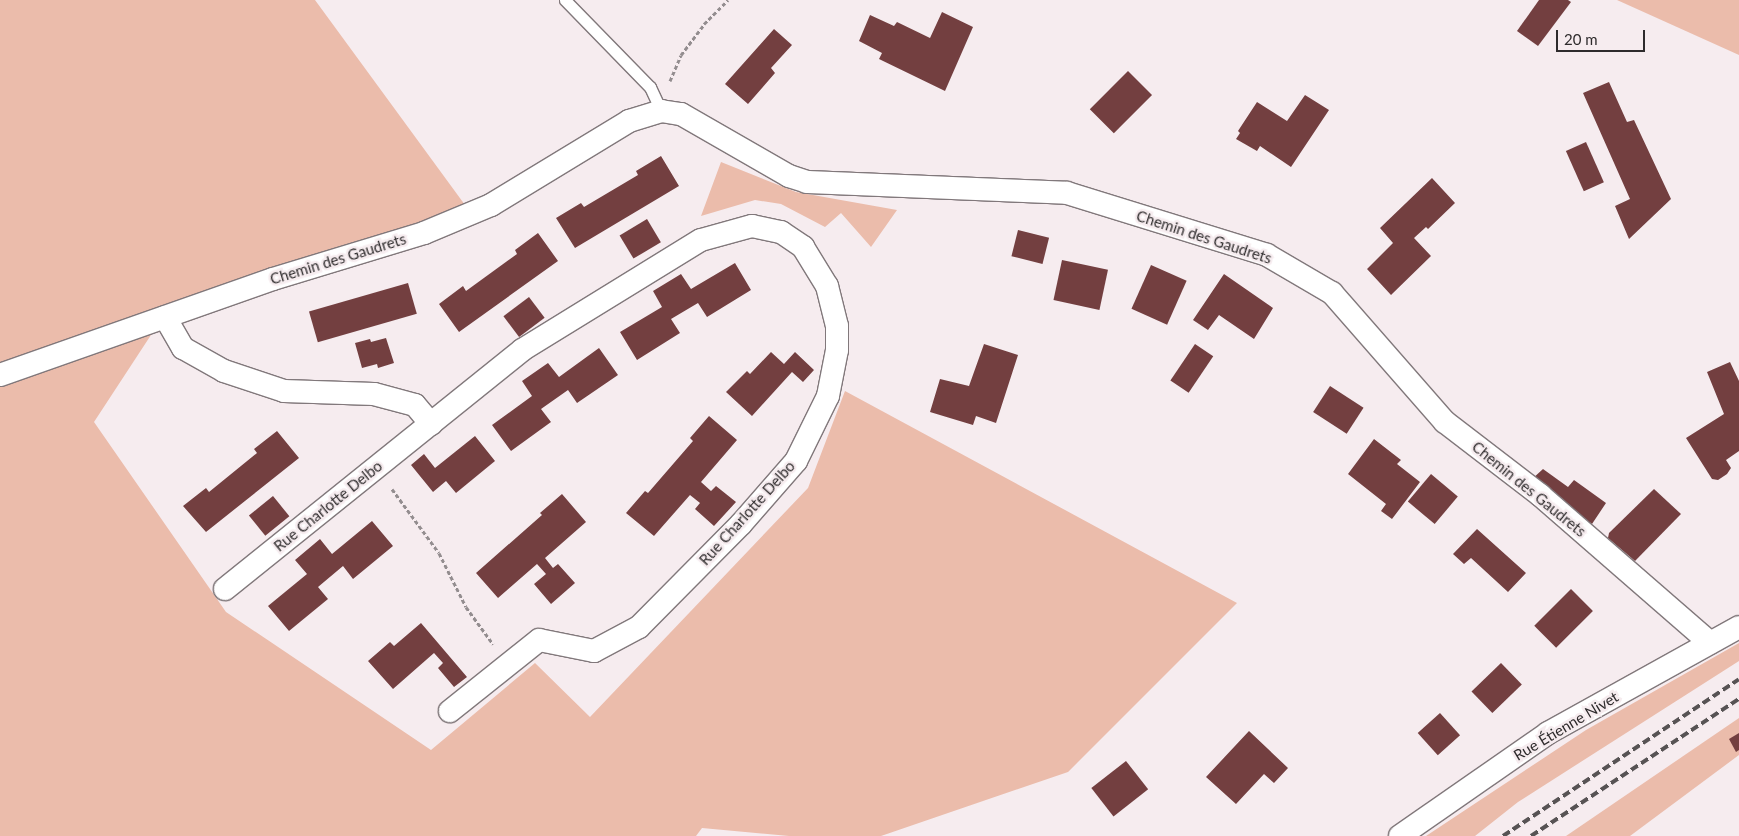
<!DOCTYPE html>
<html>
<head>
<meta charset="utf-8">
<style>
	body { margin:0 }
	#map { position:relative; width:1739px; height:836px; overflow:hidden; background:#f6ecef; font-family:Lato,sans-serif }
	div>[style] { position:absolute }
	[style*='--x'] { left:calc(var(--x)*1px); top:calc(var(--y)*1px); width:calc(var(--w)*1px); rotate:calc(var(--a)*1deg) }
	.green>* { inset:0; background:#ebbcab }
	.building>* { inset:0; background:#733f40; transform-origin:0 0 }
	.path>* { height:3px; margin-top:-1.5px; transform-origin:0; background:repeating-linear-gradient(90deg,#938d8f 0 4px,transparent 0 6.5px) }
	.roads { filter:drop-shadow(1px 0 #81787b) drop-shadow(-1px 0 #81787b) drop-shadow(0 1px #81787b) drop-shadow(0 -1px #81787b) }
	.lane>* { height:11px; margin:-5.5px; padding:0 5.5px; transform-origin:5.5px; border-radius:5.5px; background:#fff }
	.street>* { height:22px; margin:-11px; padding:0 11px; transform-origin:11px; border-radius:11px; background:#fff }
	.rail>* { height:4px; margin-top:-2px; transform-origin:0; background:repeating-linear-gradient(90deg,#575354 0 8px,transparent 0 12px) }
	span { translate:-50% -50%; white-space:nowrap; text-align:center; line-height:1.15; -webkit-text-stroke:5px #f6ecef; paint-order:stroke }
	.street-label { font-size:15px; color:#2e2b2c }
	.scale { position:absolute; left:1556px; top:30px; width:89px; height:22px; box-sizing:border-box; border:2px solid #2e2b2c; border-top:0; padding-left:6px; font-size:15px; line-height:18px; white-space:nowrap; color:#2e2b2c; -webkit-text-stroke:4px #f6ecef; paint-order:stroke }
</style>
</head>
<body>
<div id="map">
	<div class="green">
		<div style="clip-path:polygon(0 0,315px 0,465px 205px,386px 237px,168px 309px,94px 422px,226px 612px,431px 750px,535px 663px,590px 717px,808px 488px,845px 391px,1237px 603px,1068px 772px,881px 836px,789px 836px,702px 828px,696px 836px,0 836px)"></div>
		<div style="clip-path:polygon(1617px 0,1739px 0,1739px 55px)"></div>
		<div style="clip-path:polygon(721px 162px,796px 192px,897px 210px,871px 247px,841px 213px,825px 227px,781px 204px,755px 200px,701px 216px)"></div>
		<div style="clip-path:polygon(1739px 643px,1739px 661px,1518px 802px,1475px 836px,1426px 836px,1586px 730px)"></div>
		<div style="clip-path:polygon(1739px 718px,1739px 755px,1630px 836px,1566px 836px)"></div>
	</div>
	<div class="building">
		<div style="clip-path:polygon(1539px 0,1568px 0,1571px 2px,1538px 46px,1517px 31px)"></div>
		<div style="clip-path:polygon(942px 12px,973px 27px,945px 91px,879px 59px,882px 53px,859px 41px,870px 15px,894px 26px,897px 22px,930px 38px)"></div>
		<div style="clip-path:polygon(774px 29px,792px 45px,771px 68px,775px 73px,748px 104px,725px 84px)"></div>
		<div style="left:1128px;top:71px;width:34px;height:54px;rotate:45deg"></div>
		<div style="clip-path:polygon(1609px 82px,1627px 122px,1634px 120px,1671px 199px,1629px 239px,1615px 206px,1630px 199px,1583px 93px)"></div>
		<div style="clip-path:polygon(1305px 95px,1329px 110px,1291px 167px,1260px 146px,1257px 151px,1236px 139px,1240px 133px,1238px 131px,1257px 102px,1287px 121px)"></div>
		<div style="left:1586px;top:142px;width:44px;height:22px;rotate:66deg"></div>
		<div style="clip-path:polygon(661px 156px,679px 186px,575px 248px,556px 218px,581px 203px,584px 207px,638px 175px,636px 171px)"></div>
		<div style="clip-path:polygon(1432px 178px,1455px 203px,1428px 229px,1426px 227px,1414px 238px,1431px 256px,1391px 295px,1367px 269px,1393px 243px,1380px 228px)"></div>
		<div style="left:647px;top:219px;width:27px;height:32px;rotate:59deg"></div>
		<div style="left:1018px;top:230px;width:32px;height:27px;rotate:14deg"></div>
		<div style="clip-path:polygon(538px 233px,558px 261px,459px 332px,439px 304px,463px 286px,466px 291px,517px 254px,515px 250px)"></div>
		<div style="left:1062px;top:260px;width:47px;height:41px;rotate:12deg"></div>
		<div style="clip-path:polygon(735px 263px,751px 290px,707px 317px,698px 303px,671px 319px,680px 333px,637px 360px,620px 332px,662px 307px,653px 291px,681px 274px,691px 289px)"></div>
		<div style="left:1151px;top:265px;width:39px;height:48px;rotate:24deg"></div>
		<div style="clip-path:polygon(1224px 274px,1273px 308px,1254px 339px,1219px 315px,1208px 330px,1193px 320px)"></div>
		<div style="left:408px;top:283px;width:32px;height:103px;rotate:74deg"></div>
		<div style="left:529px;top:297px;width:26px;height:32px;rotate:53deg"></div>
		<div style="clip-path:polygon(386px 338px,394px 363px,378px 368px,377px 364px,362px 368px,355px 343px,370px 339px,371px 342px)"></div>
		<div style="clip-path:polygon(984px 344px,1018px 355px,996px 423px,976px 416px,973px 425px,930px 412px,940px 379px,969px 386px)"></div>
		<div style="left:1195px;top:344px;width:22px;height:44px;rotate:34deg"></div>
		<div style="clip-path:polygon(599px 348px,618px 375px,577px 403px,568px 390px,541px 409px,551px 422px,511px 451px,492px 425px,532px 396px,522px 381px,548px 363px,559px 377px)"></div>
		<div style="clip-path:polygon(771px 352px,784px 364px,795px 352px,814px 370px,803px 382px,792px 372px,752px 416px,726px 392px,747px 371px,750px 374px)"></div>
		<div style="clip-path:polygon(1730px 362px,1739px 381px,1739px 451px,1726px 460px,1731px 468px,1727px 474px,1718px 480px,1712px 479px,1686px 438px,1724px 414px,1707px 372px)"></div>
		<div style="left:1330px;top:386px;width:40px;height:31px;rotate:33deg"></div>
		<div style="clip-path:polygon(709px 416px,737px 440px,701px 482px,711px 491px,716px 486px,736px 502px,714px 526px,695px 509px,700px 503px,690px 495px,654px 536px,626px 513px,645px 491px,648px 493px,693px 441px,690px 438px)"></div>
		<div style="clip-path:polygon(277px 431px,299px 458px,206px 532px,183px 506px,206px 488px,209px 492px,257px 453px,254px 449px)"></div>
		<div style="clip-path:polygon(475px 436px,495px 461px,456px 493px,446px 481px,433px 492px,411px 465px,424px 454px,435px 468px)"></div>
		<div style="clip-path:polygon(1374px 439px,1401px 460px,1397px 464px,1420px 482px,1392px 519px,1381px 511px,1386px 504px,1348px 474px)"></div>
		<div style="clip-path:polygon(1543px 469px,1568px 487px,1574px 480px,1606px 503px,1592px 524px,1531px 480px)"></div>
		<div style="left:1431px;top:474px;width:35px;height:36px;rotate:40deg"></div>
		<div style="clip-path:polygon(1654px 489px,1681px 514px,1635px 561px,1608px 538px,1609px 533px)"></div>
		<div style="clip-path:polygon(562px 494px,586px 522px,545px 558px,553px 568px,558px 564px,575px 583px,551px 604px,534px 584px,546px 574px,537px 564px,498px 598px,476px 573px,542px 515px,540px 513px)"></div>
		<div style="left:273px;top:496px;width:26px;height:31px;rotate:51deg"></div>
		<div style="clip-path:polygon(372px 521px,393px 546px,353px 579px,343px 566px,318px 587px,328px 599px,289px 631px,268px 606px,307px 574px,295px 560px,320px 539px,332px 554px)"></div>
		<div style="clip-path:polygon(1477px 529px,1526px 573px,1508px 592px,1471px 558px,1464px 564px,1453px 554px)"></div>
		<div style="left:1571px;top:589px;width:31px;height:52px;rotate:45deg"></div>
		<div style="clip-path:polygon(421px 623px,467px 677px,454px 687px,438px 668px,443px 663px,434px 653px,393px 689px,368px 661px,390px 642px,394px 646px)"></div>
		<div style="left:1501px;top:663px;width:30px;height:41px;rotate:46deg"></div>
		<div style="left:1440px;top:713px;width:30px;height:30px;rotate:48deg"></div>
		<div style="clip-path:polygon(1249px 731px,1288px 768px,1274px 783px,1264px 774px,1236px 804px,1206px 777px)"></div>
		<div style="clip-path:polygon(1739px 733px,1739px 750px,1736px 752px,1729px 739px)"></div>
		<div style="left:1126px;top:761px;width:36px;height:44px;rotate:52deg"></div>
	</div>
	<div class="path">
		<div style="--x:670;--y:81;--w:28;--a:-67"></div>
		<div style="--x:681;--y:55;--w:39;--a:-53"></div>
		<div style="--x:704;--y:24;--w:34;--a:-45"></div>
		<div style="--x:392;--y:489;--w:79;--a:53.7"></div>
		<div style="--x:439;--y:553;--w:60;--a:63.4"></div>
		<div style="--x:466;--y:607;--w:46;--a:53.9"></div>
	</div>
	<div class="roads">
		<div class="lane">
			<div style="--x:565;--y:0;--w:122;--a:45.7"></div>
			<div style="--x:650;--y:87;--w:26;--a:65"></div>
		</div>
		<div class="street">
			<div style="--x:165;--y:317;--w:36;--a:60"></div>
			<div style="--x:183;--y:348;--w:47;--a:29.3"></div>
			<div style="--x:224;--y:371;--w:63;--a:18.4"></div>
			<div style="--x:284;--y:391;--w:90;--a:1.9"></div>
			<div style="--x:374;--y:394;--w:42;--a:15"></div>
			<div style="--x:415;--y:405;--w:25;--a:50"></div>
			<div style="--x:0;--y:375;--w:289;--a:-19.4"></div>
			<div style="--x:273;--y:279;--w:158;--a:-16.9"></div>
			<div style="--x:424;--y:233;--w:73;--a:-22.7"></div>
			<div style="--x:491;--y:205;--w:162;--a:-31.3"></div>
			<div style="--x:629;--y:121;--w:34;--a:-17"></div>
			<div style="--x:661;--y:111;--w:20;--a:9"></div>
			<div style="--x:681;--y:114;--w:125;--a:29.9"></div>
			<div style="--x:789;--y:176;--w:19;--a:18"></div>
			<div style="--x:807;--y:182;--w:260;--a:2.4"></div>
			<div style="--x:1067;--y:193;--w:209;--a:17.2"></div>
			<div style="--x:1267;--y:255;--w:75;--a:30.3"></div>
			<div style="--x:1332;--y:293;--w:171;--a:48.8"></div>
			<div style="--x:1445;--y:422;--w:120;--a:37.5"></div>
			<div style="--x:1540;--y:495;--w:225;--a:41"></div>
			<div style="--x:225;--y:589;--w:381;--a:-38.8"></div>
			<div style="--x:522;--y:350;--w:210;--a:-31.6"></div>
			<div style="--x:701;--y:240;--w:53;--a:-15.4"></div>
			<div style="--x:752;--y:226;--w:30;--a:12"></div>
			<div style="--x:781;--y:232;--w:27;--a:34"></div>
			<div style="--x:803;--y:247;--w:46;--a:58.4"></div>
			<div style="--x:827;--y:286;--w:41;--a:76"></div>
			<div style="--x:837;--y:326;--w:24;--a:90"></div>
			<div style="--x:837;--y:350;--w:47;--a:101.1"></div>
			<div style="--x:828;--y:396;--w:72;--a:116.2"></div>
			<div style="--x:796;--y:461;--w:84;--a:131.1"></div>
			<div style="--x:741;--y:524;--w:145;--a:134.7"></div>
			<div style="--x:639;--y:627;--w:51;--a:151.9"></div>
			<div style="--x:594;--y:651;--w:56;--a:-168.7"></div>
			<div style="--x:539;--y:640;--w:114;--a:141.4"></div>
			<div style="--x:1400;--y:836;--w:180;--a:-34.8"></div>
			<div style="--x:1548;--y:733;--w:218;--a:-29"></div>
		</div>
	</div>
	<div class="rail">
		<div style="--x:1503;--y:836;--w:283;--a:-33.6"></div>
		<div style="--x:1531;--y:836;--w:249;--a:-33.4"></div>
	</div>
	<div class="street-label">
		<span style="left:1204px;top:237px;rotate:18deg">Chemin des Gaudrets</span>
		<span style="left:338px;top:259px;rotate:-17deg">Chemin des Gaudrets</span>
		<span style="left:1529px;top:489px;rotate:39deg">Chemin des Gaudrets</span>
		<span style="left:328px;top:506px;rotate:-39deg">Rue Charlotte Delbo</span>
		<span style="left:747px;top:513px;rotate:-48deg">Rue Charlotte Delbo</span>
		<span style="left:1566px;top:726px;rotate:-31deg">Rue Étienne Nivet</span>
	</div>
	<div class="scale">20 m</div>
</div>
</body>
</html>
